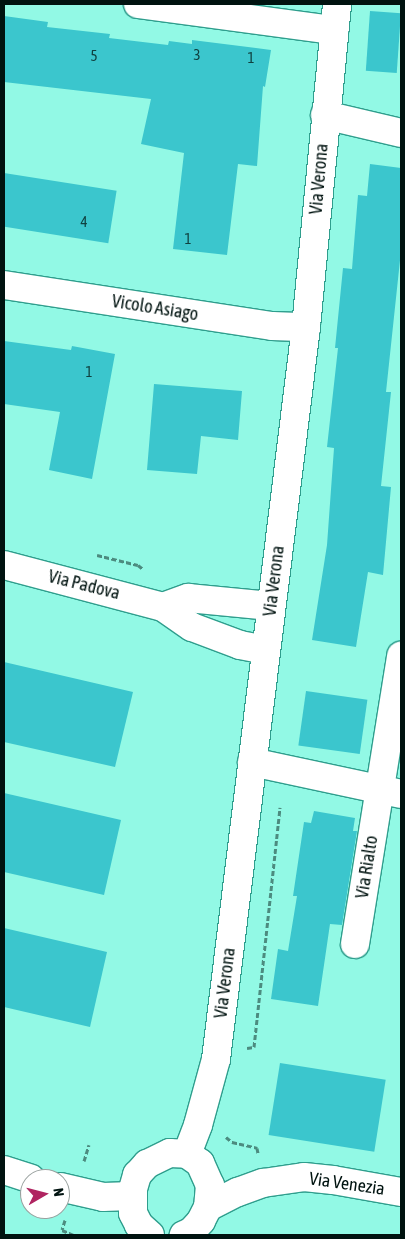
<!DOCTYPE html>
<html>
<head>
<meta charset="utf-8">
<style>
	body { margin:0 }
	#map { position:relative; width:405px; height:1239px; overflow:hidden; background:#92f9e5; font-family:"Asap Condensed",sans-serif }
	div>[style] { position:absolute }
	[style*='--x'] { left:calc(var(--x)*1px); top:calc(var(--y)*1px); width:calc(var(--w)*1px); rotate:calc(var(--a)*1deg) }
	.building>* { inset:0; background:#3bc6cd; transform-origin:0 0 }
	.path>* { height:3px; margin-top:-1.5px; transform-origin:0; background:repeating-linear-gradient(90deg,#4c8b7f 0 5px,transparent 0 7.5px) }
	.roads { filter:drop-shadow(1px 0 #2f9e8d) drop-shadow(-1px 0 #2f9e8d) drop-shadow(0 1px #2f9e8d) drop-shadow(0 -1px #2f9e8d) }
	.minor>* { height:28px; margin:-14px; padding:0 14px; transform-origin:14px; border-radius:14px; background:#fff }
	span { translate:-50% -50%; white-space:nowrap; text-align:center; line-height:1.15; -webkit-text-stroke:4px #fff; paint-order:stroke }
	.number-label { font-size:15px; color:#0f403f }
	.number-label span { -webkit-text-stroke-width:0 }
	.street-label { font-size:18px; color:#001310 }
	.frame { position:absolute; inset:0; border:5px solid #001310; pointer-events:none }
	.north { position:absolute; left:20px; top:1169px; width:50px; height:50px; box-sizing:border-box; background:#fff; border:1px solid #99a19f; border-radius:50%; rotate:82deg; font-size:14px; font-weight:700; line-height:20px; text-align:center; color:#001310 }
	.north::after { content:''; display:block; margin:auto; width:18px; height:22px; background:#b02561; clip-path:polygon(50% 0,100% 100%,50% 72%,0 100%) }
</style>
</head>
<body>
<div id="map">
	<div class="building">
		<div style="left:370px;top:11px;width:31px;height:60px;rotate:4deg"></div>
		<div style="clip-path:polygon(4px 16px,48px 22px,47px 27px,110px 34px,109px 38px,168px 45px,169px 41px,192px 44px,192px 40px,271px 50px,265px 87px,263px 86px,257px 166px,238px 164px,227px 255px,173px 249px,184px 153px,141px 144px,151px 99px,4px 82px)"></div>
		<div style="clip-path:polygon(370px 164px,401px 168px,401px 251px,386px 392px,391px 392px,381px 486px,391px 487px,383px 575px,368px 572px,356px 647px,312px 640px,327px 545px,334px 448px,327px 447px,338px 348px,335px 348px,343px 268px,352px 269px,358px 195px,367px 196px)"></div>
		<div style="left:4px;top:173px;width:114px;height:53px;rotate:9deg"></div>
		<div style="clip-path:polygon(4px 341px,71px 350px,72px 346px,115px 354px,92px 479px,49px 470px,60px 412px,4px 404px)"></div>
		<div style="clip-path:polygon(154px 384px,242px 391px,238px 440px,201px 436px,197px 474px,147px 470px)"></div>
		<div style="clip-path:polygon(4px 662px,133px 692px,115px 767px,4px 742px)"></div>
		<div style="left:306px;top:691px;width:62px;height:55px;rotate:8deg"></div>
		<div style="clip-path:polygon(4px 793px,121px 820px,104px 895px,4px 872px)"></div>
		<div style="clip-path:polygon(314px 811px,355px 818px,353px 831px,357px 831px,342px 925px,330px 924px,318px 1006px,271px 999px,278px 949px,288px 951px,297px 896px,293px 896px,304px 822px,311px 823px)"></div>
		<div style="clip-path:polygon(4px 928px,107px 952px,90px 1027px,4px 1007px)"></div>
		<div style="left:280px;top:1063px;width:107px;height:73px;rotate:9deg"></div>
	</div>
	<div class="path">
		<div style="--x:97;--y:555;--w:42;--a:13.7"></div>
		<div style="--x:138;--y:565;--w:6;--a:39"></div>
		<div style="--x:247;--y:1048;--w:7;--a:-8"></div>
		<div style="--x:254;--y:1047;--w:241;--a:-83.8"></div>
		<div style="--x:226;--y:1137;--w:8;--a:40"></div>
		<div style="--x:232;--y:1142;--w:26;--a:13"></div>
		<div style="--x:257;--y:1148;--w:5;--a:79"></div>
		<div style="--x:84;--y:1161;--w:17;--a:-73"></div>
		<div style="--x:65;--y:1220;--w:10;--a:107"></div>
		<div style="--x:62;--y:1230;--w:13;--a:23"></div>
	</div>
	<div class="roads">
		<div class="minor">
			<div style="--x:138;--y:4;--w:198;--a:7.6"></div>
			<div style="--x:325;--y:115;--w:78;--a:13.3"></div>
			<div style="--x:4;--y:285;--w:271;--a:8.7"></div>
			<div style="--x:272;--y:326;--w:34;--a:2"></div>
			<div style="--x:4;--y:565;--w:164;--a:14.8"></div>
			<div style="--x:163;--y:607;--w:35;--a:35"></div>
			<div style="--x:192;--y:627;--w:51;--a:20.6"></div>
			<div style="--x:240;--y:645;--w:25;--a:11"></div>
			<div style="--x:163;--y:607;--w:27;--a:-20"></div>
			<div style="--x:188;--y:598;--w:83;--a:5.5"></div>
			<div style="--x:252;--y:762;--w:152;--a:12.1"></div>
			<div style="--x:355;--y:944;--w:292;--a:-80.9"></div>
			<div style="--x:187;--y:1154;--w:31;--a:-69"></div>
			<div style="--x:198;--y:1125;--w:68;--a:-74.7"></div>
			<div style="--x:216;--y:1059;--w:738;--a:-82.99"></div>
			<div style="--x:306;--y:327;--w:324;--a:-84.5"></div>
			<div style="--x:4;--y:1170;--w:28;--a:18"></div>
			<div style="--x:60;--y:1187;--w:44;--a:13.1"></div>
			<div style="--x:103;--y:1197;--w:29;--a:-2"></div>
			<div style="--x:208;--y:1207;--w:34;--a:-27"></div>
			<div style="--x:238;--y:1192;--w:27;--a:-20"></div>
			<div style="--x:263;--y:1183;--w:41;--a:-8.3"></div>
			<div style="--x:304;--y:1177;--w:29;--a:6"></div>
			<div style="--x:333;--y:1180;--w:69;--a:10"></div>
			<div style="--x:150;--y:1235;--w:15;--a:-138"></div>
			<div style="--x:139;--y:1225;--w:13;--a:-117"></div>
			<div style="--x:133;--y:1213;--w:24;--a:-90"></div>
			<div style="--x:133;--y:1189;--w:15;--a:-74"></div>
			<div style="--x:137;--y:1175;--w:15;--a:-48"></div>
			<div style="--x:147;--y:1164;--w:25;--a:-26"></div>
			<div style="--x:170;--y:1153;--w:17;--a:3"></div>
			<div style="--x:187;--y:1154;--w:16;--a:35"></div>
			<div style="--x:200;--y:1163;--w:24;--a:66"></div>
			<div style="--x:210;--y:1185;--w:22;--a:95"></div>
			<div style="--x:208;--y:1207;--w:16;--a:117"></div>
			<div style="--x:201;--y:1221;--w:15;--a:132"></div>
			<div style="--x:191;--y:1232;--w:8;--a:157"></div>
		</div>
	</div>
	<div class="number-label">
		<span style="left:197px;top:55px">3</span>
		<span style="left:94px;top:56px">5</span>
		<span style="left:251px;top:58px">1</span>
		<span style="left:84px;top:222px">4</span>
		<span style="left:188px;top:239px">1</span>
		<span style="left:89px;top:372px">1</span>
	</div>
	<div class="street-label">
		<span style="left:319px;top:179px;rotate:-85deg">Via Verona</span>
		<span style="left:155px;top:308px;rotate:9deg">Vicolo Asiago</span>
		<span style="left:274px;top:581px;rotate:-83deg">Via Verona</span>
		<span style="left:84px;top:585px;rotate:14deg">Via Padova</span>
		<span style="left:367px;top:867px;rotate:-81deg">Via Rialto</span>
		<span style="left:225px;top:983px;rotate:-83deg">Via Verona</span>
		<span style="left:347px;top:1184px;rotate:8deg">Via Venezia</span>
	</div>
	<div class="frame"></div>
	<div class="north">N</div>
</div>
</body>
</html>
